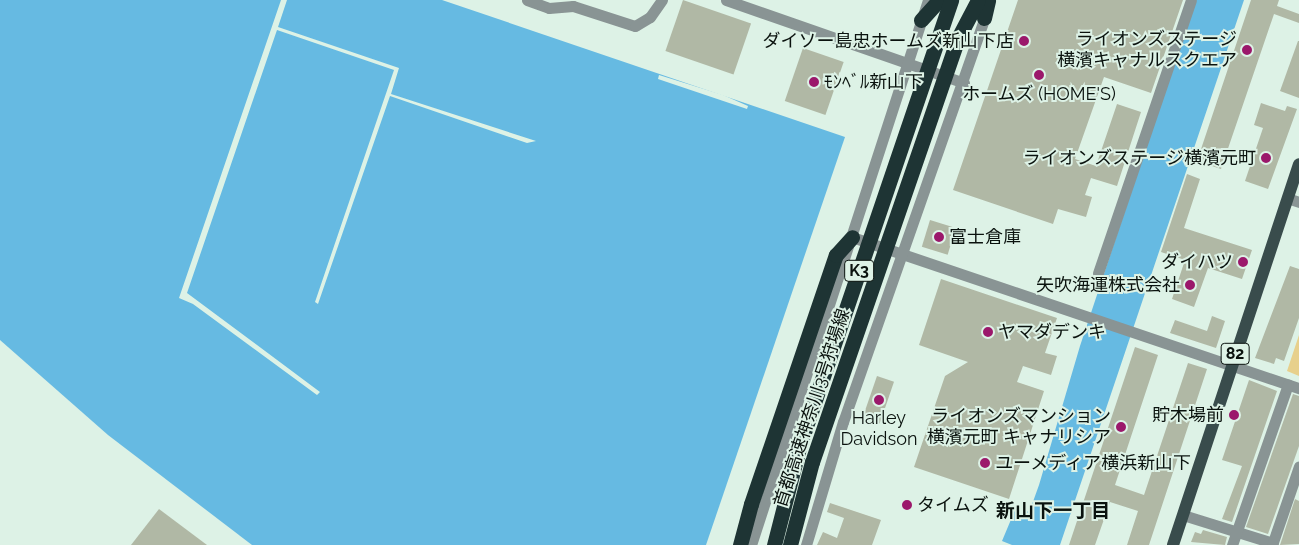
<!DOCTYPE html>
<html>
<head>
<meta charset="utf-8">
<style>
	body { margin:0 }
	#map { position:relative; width:1299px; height:545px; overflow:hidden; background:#ddf2e6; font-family:Raleway,"Noto Sans JP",sans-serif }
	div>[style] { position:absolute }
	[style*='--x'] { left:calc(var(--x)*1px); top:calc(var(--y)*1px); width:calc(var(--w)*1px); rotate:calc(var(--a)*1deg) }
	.green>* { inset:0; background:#e7d08c }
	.water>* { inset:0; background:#66bae2 }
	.pier>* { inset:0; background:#ddf2e6 }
	.building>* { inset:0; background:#b0b8a5; transform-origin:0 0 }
	.minor>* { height:11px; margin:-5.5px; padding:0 5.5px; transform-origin:5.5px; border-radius:5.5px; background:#899494 }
	.major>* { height:12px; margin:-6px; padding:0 6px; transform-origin:6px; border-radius:6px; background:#394c4c }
	.highway>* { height:15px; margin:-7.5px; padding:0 7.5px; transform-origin:7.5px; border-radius:7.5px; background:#1e3434 }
	.highway-bridge>* { height:15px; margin:-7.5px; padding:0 7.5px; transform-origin:7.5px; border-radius:7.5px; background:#1e3434 }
	.dots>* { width:14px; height:14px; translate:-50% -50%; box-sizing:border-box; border:2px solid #ddf2e6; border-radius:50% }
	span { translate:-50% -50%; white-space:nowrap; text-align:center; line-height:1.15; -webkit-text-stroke:4px #ddf2e6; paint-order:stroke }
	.shield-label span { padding:1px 4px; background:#ddf2e6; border:1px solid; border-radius:4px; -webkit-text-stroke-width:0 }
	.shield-label { font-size:16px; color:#0a120e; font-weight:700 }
	.poi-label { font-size:18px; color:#0a120e }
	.right { translate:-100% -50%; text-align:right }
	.left { translate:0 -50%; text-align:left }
	.street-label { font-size:18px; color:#0a120e }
	.neighbourhood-label { font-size:19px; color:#0a120e; font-weight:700 }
</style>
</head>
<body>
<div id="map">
	<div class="green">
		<div style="clip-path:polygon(1299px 335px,1299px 376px,1287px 371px)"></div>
	</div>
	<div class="water">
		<div style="clip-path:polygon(0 0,442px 0,845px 137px,706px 545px,252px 545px,108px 435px,0 340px)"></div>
		<div style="clip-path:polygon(1195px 0,1244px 0,1060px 545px,1012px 545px,1002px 541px,1015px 510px,1024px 513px,1030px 510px,1039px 485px,1080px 346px)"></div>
	</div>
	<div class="pier">
		<div style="clip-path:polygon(281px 0,287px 0,278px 27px,399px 68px,391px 94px,536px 141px,527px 143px,390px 96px,318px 304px,315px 302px,394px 70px,277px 30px,187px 293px,320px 392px,317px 395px,193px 304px,179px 298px)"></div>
		<div style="clip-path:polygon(659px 75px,723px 95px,748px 106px,747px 109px,658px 79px)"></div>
	</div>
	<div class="building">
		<div style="left:683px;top:0;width:72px;height:54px;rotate:19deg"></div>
		<div style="clip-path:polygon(1018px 0,1183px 0,1151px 93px,1104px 77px,1075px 159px,1096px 166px,1117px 104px,1141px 112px,1117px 186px,1091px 178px,1085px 195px,1092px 197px,1086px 217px,1058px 209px,1053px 224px,953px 190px)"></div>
		<div style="clip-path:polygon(1251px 0,1279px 0,1277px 6px,1299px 14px,1299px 23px,1274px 14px,1221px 169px,1197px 161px)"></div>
		<div style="clip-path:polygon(1298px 41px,1299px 41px,1299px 98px,1280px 91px)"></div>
		<div style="left:803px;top:48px;width:43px;height:56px;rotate:19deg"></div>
		<div style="clip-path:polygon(1261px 103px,1285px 111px,1287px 106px,1297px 109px,1268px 189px,1245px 181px,1263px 128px,1254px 125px)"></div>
		<div style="clip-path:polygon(1187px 174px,1200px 179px,1184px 228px,1252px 250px,1242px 279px,1208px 268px,1194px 307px,1172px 299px,1185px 260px,1161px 252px)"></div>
		<div style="left:930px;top:220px;width:27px;height:28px;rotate:17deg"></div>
		<div style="clip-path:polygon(1290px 266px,1299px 269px,1299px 318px,1284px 361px,1276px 358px,1274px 364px,1255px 358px)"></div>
		<div style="clip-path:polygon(941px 279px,1057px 318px,1045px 353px,1057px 356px,1051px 375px,1023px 366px,1017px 382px,1044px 391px,1009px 499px,914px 467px,945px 376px,968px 362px,919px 345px)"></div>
		<div style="clip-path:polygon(1212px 316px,1225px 321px,1216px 348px,1170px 333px,1175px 320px,1207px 331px)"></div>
		<div style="clip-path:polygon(1135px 347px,1158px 355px,1115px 485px,1144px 495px,1188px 363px,1207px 369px,1149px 545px,1127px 545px,1138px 511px,1110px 502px,1095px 545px,1069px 545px)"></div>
		<div style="left:877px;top:376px;width:18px;height:44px;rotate:19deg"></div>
		<div style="clip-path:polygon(1249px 380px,1277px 391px,1232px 522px,1222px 519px,1242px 466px,1222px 460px)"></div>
		<div style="clip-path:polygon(1293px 394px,1299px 396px,1299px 446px,1268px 534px,1246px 527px)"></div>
		<div style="clip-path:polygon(1295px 499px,1299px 501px,1299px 544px,1280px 545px)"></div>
		<div style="clip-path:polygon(830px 503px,881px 520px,872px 545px,817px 545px,823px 532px,837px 538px,844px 518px,827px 512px)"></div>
		<div style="clip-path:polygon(159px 509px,207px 545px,131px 545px)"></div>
		<div style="clip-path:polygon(1203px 530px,1227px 537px,1225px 545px,1191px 542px,1195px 532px,1201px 534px)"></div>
	</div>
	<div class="minor">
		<div style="--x:527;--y:0;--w:23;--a:20"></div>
		<div style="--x:549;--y:8;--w:24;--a:-5"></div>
		<div style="--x:573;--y:6;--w:65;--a:17.9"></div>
		<div style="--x:635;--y:26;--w:17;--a:-31"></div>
		<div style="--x:650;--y:17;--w:21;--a:-55"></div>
		<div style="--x:726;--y:0;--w:252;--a:19.2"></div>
		<div style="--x:1287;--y:198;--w:13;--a:18"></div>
		<div style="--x:852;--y:237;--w:472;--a:18.7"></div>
		<div style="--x:1098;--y:273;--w:288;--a:-71.2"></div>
		<div style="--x:1183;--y:515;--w:94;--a:17.3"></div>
		<div style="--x:751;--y:545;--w:573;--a:-72.01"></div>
		<div style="--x:806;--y:545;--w:128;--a:-73.3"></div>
		<div style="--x:843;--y:422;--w:435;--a:-70.7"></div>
		<div style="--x:1232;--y:545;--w:170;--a:-70.8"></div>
		<div style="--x:1272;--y:545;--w:83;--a:-71.1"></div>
	</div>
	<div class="major">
		<div style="--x:1173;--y:545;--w:401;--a:-71.7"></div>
	</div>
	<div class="highway">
		<div style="--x:984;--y:18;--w:18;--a:-77"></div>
		<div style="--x:921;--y:20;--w:27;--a:-48"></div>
		<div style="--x:957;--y:40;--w:45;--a:-62.3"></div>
		<div style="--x:740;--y:545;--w:42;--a:-75"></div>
		<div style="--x:751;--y:504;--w:263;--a:-71.2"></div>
		<div style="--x:836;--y:255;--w:24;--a:-48"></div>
	</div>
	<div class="highway-bridge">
		<div style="--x:774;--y:545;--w:104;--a:-75.6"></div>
		<div style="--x:800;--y:444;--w:469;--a:-71.2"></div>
		<div style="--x:790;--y:545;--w:86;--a:-75.2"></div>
		<div style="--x:812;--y:462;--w:446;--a:-71"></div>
	</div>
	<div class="dots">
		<div style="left:1024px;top:41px;background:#9b186b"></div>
		<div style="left:1247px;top:50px;background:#9b186b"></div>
		<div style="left:1039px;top:75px;background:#9b186b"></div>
		<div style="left:814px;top:82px;background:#9b186b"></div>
		<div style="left:1266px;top:158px;background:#9b186b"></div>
		<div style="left:939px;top:237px;background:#9b186b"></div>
		<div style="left:1243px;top:262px;background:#9b186b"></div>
		<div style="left:1190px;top:285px;background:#9b186b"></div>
		<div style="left:988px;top:332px;background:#9b186b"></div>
		<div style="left:879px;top:400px;background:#9b186b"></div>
		<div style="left:1234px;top:415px;background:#9b186b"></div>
		<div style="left:1121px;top:427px;background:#9b186b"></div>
		<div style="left:985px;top:463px;background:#9b186b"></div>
		<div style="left:907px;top:505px;background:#9b186b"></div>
	</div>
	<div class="shield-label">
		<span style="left:859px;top:271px">K3</span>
		<span style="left:1235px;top:354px">82</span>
	</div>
	<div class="poi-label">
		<span class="right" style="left:1237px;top:50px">ライオンズステージ<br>横濱キャナルスクエア</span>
		<span class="right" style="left:1014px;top:41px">ダイソー島忠ホームズ新山下店</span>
		<span class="left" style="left:824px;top:82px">ﾓﾝﾍﾞﾙ新山下</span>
		<span style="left:1039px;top:94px">ホームズ (HOME'S)</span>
		<span class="right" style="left:1256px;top:158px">ライオンズステージ横濱元町</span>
		<span class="left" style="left:949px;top:237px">富士倉庫</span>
		<span class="right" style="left:1233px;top:262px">ダイハツ</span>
		<span class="right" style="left:1180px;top:285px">矢吹海運株式会社</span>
		<span class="left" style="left:998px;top:332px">ヤマダデンキ</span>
		<span class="right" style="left:1224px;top:415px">貯木場前</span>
		<span class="right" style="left:1111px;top:427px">ライオンズマンション<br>横濱元町 キャナリシア</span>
		<span style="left:879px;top:429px">Harley<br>Davidson</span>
		<span class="left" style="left:995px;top:463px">ユーメディア横浜新山下</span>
		<span class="left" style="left:917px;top:505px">タイムズ</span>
	</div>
	<div class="street-label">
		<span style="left:812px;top:408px;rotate:-72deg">首都高速神奈川3号狩場線</span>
	</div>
	<div class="neighbourhood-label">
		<span style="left:1053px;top:511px">新山下一丁目</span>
	</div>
</div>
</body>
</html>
